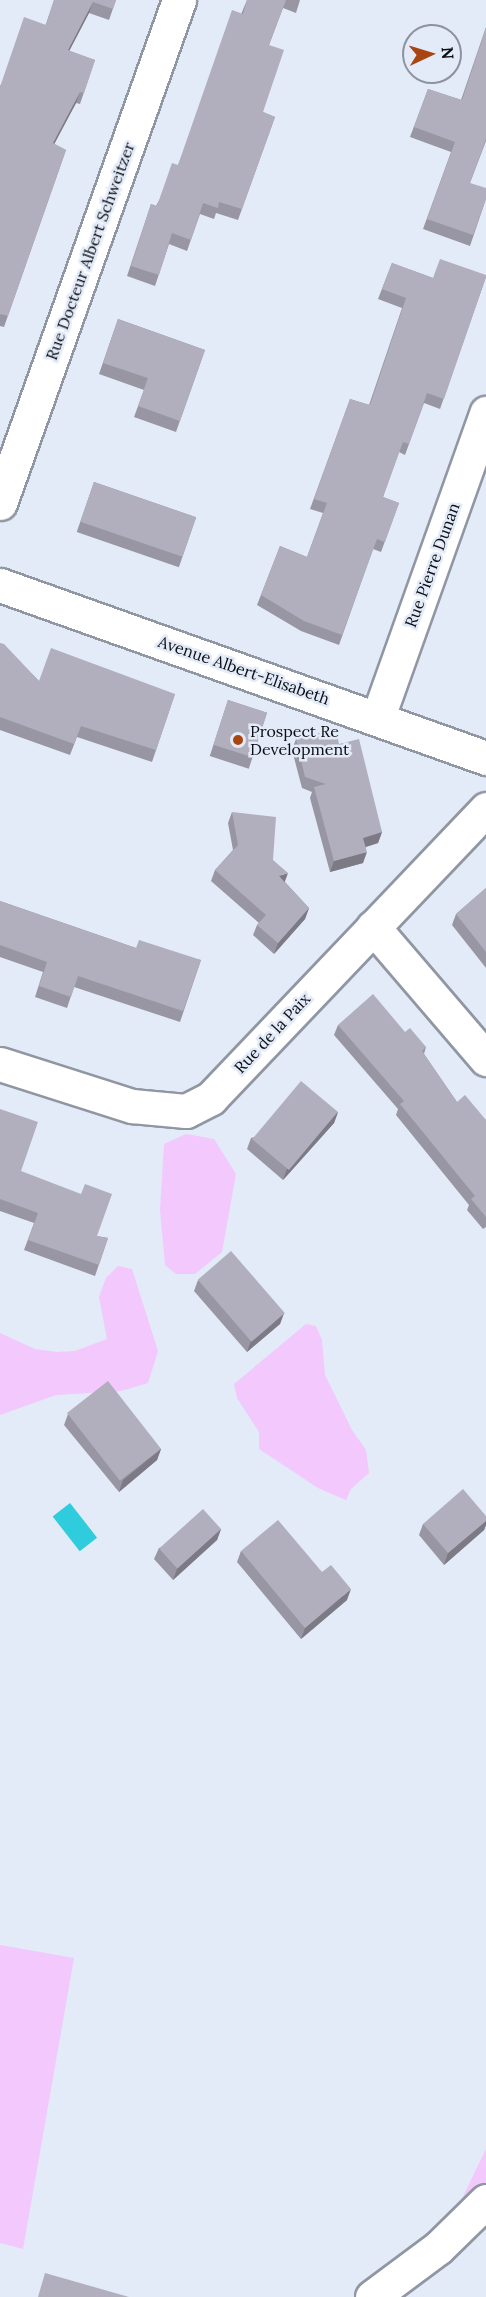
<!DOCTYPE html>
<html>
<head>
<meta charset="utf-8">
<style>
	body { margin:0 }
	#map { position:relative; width:486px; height:2297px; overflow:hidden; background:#e3eaf8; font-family:Lora,serif }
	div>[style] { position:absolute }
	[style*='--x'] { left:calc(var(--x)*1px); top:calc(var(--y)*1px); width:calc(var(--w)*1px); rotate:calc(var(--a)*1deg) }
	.green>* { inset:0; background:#f2c8fd }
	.water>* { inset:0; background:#2fccde; transform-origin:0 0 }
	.roads { filter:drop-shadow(2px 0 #9096a2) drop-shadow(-2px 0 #9096a2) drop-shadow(0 2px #9096a2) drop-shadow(0 -2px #9096a2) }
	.minor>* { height:33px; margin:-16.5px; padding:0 16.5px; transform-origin:16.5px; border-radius:16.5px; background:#fff }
	.wall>* { inset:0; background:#9896a3; transform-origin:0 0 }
	.shaded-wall>* { inset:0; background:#7c7a84 }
	.building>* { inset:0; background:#b1afbd; transform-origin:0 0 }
	.dots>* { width:16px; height:16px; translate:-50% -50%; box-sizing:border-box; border:3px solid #e3eaf8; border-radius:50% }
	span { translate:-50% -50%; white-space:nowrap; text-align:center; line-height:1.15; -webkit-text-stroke:5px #e3eaf8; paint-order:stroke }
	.street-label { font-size:16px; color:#0b0e12 }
	.poi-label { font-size:16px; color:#0b0e12 }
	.left { translate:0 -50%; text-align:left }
	.north { position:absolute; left:402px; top:24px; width:60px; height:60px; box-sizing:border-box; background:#e3eaf8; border:2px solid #8d929c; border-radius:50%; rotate:86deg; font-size:16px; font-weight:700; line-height:24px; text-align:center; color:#0b0e12 }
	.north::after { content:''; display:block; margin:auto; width:21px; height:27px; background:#a94511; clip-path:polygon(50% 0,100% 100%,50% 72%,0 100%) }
</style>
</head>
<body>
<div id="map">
	<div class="green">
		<div style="clip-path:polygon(186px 1134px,214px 1139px,236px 1174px,222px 1252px,195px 1274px,176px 1274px,165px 1265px,160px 1210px,164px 1144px)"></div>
		<div style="clip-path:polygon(118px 1266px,132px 1269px,158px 1351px,148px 1383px,121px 1391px,56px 1395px,0 1415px,0 1333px,35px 1349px,57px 1352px,75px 1351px,107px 1339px,99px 1297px,106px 1278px)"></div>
		<div style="clip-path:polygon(306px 1324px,316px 1326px,322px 1340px,325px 1375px,352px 1430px,366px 1450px,369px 1473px,351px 1489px,346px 1500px,318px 1488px,259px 1449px,259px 1432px,237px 1398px,234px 1384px)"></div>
		<div style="clip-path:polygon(0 1945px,74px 1958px,23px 2249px,0 2243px)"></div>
		<div style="clip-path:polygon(486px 2149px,486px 2201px,438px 2248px)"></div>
	</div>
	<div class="water">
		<div style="left:70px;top:1503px;width:44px;height:22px;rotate:52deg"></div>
	</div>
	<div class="roads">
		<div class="minor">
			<div style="--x:0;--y:503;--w:534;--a:-70.41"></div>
			<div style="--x:0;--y:585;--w:516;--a:19.59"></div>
			<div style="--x:378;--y:717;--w:323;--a:-70.4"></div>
			<div style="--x:373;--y:927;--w:174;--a:49.4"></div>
			<div style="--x:0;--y:1064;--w:139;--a:17.7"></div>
			<div style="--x:132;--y:1106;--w:54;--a:5.3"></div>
			<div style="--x:186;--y:1111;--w:28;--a:-27"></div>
			<div style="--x:211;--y:1098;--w:399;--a:-46.4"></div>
			<div style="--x:372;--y:2297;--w:82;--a:-36.6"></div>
			<div style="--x:438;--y:2248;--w:67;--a:-44.4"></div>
		</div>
	</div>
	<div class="wall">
		<div style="clip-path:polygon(54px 0,116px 0,109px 20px,89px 13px,69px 51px,95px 60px,80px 104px,76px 103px,54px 144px,66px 150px,4px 327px,0 326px,0 86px,46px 24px)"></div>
		<div style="clip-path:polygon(247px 0,300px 0,296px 13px,283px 8px,269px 45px,263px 112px,275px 117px,238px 220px,216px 213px,214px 219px,200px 214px,187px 251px,169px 244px,155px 286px,127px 276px,151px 204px,156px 206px,178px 165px)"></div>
		<div style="clip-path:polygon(486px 27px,486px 141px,470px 183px,486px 199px,470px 246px,423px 229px,451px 152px,410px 137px,428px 89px,461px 100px)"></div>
		<div style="clip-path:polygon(392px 263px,433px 278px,486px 277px,440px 409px,424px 403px,405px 455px,399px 452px,383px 497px,399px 503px,381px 552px,373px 549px,339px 645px,301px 631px,257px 605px,280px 546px,307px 557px,323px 513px,310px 509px,350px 399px,369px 405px,402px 308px,378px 299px)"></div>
		<div style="clip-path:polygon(118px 319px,205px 350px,176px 432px,134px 417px,144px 390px,99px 374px)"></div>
		<div style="left:94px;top:482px;width:108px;height:53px;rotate:19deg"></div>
		<div style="clip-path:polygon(0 643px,39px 681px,175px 694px,152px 762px,77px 737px,70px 755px,0 730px)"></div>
		<div style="left:228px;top:700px;width:41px;height:59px;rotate:18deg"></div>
		<div style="clip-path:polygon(296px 739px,339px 744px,382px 832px,378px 843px,366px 847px,363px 863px,330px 872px,310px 798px,312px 792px,302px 788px,292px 750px)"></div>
		<div style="clip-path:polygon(232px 812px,273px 860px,285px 882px,309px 908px,305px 919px,274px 954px,253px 935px,257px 925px,259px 923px,211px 881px,215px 870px,233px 850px,228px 823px)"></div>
		<div style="clip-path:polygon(486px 888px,486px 968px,452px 925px,456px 914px)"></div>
		<div style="clip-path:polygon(0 901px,136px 948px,201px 960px,180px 1022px,74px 987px,67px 1008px,35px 997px,43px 972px,0 957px)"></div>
		<div style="clip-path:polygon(338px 1025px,405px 1032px,426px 1047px,424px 1054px,457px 1102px,486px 1120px,486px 1227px,483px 1229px,467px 1210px,469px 1205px,396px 1115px,398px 1109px,334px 1035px)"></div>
		<div style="clip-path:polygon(0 1109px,21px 1171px,97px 1236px,108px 1238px,95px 1276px,24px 1250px,34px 1223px,0 1211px)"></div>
		<div style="clip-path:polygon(338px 1112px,334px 1123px,283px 1180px,247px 1149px,251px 1138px)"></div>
		<div style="clip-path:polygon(198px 1280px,284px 1313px,280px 1324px,247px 1352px,194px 1291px)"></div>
		<div style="clip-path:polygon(68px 1414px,161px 1449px,157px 1460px,119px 1492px,64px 1425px)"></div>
		<div style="clip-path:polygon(486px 1516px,486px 1525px,484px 1530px,444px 1565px,419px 1535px,423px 1524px)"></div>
		<div style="clip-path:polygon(221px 1529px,217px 1540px,173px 1580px,154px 1559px,159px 1548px)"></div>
		<div style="clip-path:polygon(241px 1551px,322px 1572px,347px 1600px,301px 1639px,237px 1562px)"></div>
	</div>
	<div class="shaded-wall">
		<div style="clip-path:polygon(93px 2px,89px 13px,64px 61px,68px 50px)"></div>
		<div style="clip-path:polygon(80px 92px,76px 103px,49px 154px,53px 143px)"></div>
		<div style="clip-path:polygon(382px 832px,378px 843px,359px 849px,363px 838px)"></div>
		<div style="clip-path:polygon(367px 852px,363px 863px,330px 872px,334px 861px)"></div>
		<div style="clip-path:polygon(288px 873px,284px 884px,279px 876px)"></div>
		<div style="clip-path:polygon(309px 908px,305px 919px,274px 954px,278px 943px)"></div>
		<div style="clip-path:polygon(338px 1112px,334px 1123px,283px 1180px,287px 1169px)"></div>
		<div style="clip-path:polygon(284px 1313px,280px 1324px,247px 1352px,251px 1341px)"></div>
		<div style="clip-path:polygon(161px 1449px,157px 1460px,119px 1492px,123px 1480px)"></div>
		<div style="clip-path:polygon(486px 1521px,486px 1525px,484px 1530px,444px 1565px,448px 1553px)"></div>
		<div style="clip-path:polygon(221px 1529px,217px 1540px,173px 1580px,177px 1569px)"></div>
		<div style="clip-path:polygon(351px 1589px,347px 1600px,301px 1639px,305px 1628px)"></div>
	</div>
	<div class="building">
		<div style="clip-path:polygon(54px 0,116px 0,113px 9px,93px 2px,68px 50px,95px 60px,84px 93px,80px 92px,53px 143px,66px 150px,8px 316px,0 314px,0 87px,24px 17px,46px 25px)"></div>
		<div style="clip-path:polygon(247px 0,286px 0,269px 45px,284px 50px,263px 112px,275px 117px,242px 209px,219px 202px,218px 208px,203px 203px,191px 240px,172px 233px,159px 275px,131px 266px,151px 204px,157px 206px,172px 163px,178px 165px,232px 10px,243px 14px)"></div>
		<div style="clip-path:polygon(486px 28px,486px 139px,470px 183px,486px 188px,486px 199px,473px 235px,427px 219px,455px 142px,414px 127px,428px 89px,462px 100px)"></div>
		<div style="clip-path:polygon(440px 259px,486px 275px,486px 277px,444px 399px,427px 393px,409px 444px,403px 442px,383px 497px,399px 503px,385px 542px,377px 539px,342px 635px,304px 621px,261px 595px,280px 546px,307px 557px,327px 503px,314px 499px,350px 399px,370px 405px,406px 298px,382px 289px,392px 263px,433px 278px)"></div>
		<div style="clip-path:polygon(118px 319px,205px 350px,180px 421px,138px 406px,148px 378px,103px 363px)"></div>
		<div style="left:94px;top:482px;width:108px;height:42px;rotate:19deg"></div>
		<div style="clip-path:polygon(0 643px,4px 644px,39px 681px,51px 648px,175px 694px,156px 750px,81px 726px,74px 744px,0 717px)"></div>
		<div style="left:228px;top:700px;width:41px;height:47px;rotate:18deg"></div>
		<div style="clip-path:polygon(336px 729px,339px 744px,359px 739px,382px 832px,363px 838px,367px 852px,334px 861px,314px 787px,326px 784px,305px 777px,296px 739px)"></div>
		<div style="clip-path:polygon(232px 812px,276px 817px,273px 860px,288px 873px,279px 876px,309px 908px,278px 943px,257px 925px,266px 915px,215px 870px,238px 845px)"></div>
		<div style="clip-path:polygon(486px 888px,486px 952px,456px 914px)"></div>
		<div style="clip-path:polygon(0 901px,136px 948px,139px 940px,201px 960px,183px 1011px,78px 976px,71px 997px,39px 986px,47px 962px,0 945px)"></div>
		<div style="clip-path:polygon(373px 994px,405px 1032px,410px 1028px,426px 1047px,422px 1051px,457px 1102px,465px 1095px,486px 1120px,486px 1217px,471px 1199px,475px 1196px,400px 1104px,404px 1101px,338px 1025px)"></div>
		<div style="left:301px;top:1081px;width:48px;height:76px;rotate:40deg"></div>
		<div style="clip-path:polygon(0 1109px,38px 1122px,21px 1171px,81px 1194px,85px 1184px,112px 1194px,97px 1236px,108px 1238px,99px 1265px,28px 1240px,38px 1213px,0 1199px)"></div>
		<div style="left:231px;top:1251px;width:82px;height:44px;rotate:49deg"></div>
		<div style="left:108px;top:1381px;width:86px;height:52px;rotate:52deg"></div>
		<div style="clip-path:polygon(463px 1489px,486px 1516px,486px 1521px,448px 1553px,423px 1524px)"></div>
		<div style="left:203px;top:1509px;width:27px;height:59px;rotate:48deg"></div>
		<div style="clip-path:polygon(278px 1520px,322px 1572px,331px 1565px,351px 1589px,305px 1628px,241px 1551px)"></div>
		<div style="clip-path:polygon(45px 2273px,129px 2297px,38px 2297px)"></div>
	</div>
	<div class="dots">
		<div style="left:238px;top:740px;background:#a94511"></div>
	</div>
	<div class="street-label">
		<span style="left:90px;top:251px;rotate:-70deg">Rue Docteur Albert Schweitzer</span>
		<span style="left:432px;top:565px;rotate:-70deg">Rue Pierre Dunan</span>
		<span style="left:244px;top:670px;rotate:19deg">Avenue Albert-Elisabeth</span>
		<span style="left:272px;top:1033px;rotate:-47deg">Rue de la Paix</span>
	</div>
	<div class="poi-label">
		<span class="left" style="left:250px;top:740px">Prospect Re<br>Development</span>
	</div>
	<div class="north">N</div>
</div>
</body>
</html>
